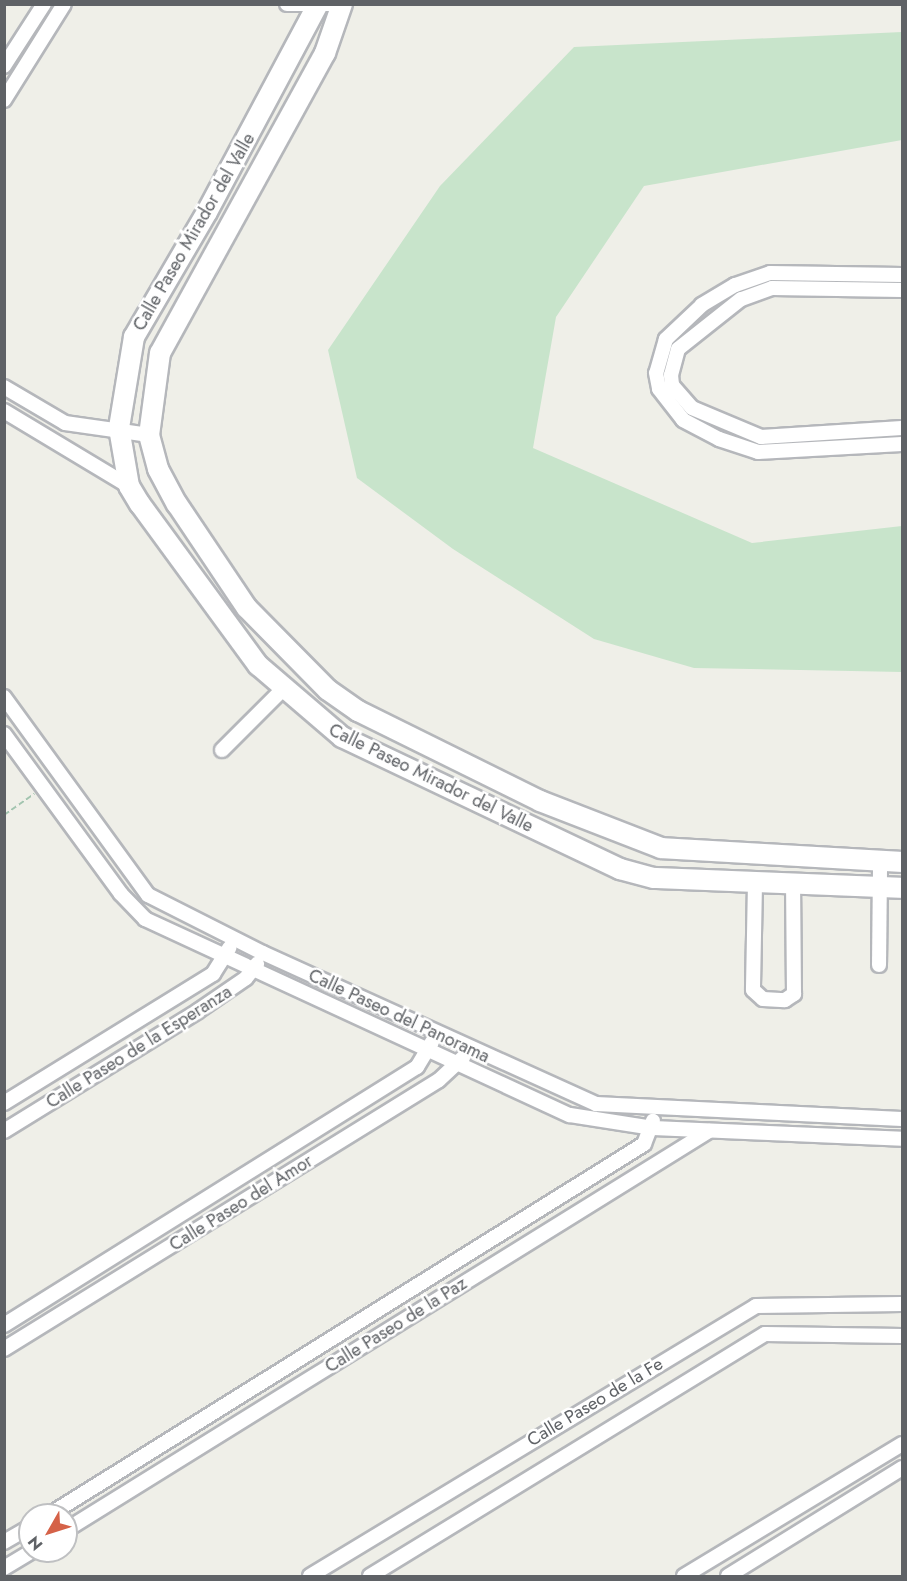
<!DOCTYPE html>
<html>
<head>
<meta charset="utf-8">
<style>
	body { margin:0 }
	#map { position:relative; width:907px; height:1581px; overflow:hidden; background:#efefe8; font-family:Jost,sans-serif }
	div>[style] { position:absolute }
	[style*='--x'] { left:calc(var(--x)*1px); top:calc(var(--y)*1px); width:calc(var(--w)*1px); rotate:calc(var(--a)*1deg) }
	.green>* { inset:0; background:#c8e4cb }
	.path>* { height:2px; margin-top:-1px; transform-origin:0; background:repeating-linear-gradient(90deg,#a2c4af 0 6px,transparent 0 9px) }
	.roads { filter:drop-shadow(2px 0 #b5b7bb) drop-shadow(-2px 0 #b5b7bb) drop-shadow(0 2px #b5b7bb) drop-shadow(0 -2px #b5b7bb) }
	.street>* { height:14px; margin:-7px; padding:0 7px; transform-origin:7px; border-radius:7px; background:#fff }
	.secondary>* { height:20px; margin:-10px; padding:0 10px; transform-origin:10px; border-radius:10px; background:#fff }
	span { translate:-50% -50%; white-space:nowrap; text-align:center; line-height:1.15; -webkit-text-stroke:5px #fff; paint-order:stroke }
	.street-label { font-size:18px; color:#5f6266 }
	.frame { position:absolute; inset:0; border:6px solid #5f6266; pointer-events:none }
	.north { position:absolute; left:18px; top:1503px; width:60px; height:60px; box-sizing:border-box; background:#fff; border:2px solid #bfc0c2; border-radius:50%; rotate:231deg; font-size:16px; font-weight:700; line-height:24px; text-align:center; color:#5f6266 }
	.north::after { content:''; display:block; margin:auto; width:21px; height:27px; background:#d56248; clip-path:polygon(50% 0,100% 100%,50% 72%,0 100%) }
</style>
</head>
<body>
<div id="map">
	<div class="green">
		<div style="clip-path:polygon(902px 32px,902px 140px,644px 186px,556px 317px,533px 448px,752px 543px,902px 526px,902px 672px,694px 668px,594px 639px,453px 549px,357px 478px,328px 350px,440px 186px,574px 47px)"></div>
	</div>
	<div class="path">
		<div style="--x:4;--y:815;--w:37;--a:-35"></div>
	</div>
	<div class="roads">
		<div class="street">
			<div style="--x:287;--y:4;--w:50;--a:0"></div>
			<div style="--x:4;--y:66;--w:74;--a:-57.2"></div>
			<div style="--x:4;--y:100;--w:113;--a:-58"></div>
			<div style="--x:902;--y:275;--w:132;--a:-179.1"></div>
			<div style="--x:770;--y:273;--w:37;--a:161"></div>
			<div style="--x:735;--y:285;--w:39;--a:149"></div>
			<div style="--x:702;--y:305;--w:50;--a:136.6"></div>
			<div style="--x:666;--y:339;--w:35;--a:106"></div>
			<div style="--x:656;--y:373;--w:16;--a:79"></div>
			<div style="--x:659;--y:389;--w:39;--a:52"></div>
			<div style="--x:683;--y:420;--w:41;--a:27.8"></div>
			<div style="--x:719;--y:439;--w:41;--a:18.4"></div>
			<div style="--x:758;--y:452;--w:144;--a:-3.2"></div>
			<div style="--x:902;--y:290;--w:130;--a:-179.1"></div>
			<div style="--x:772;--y:288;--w:33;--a:160"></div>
			<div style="--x:741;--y:299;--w:80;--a:141.6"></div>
			<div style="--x:678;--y:349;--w:27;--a:105"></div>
			<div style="--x:671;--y:375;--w:10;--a:84"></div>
			<div style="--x:672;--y:385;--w:30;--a:49"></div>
			<div style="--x:692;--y:408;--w:75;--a:22.8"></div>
			<div style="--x:761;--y:437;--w:141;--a:-3.7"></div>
			<div style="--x:4;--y:387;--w:71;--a:30.5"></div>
			<div style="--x:65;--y:423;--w:85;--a:8.1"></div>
			<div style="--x:4;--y:411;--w:146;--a:31"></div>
			<div style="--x:4;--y:697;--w:245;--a:54"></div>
			<div style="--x:148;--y:895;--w:129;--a:26.8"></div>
			<div style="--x:263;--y:953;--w:366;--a:24.4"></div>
			<div style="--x:596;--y:1104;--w:306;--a:2.8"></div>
			<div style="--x:4;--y:734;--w:198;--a:53.8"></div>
			<div style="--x:121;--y:894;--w:35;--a:46"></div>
			<div style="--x:145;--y:919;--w:468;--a:24.8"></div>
			<div style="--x:570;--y:1115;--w:84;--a:8.9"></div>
			<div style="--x:653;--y:1128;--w:249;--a:2.5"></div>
			<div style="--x:222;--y:750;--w:85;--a:-45"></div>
			<div style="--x:755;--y:883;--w:107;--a:91.1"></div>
			<div style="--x:753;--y:990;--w:13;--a:42"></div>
			<div style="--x:763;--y:999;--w:22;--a:3"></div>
			<div style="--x:785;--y:1000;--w:11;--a:-34"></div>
			<div style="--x:794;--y:994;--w:110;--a:-90.5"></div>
			<div style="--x:879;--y:965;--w:104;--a:-89.4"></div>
			<div style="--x:4;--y:1103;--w:246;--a:-31.7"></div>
			<div style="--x:213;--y:974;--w:31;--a:-58"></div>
			<div style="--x:4;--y:1131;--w:228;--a:-31.7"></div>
			<div style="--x:198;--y:1011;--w:58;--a:-34.5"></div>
			<div style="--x:246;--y:978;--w:18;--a:-52"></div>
			<div style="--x:4;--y:1325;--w:487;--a:-32"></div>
			<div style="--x:417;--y:1067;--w:29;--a:-59"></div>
			<div style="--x:4;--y:1349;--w:511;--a:-31.73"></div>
			<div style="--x:439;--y:1080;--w:33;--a:-43"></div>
			<div style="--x:49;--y:1515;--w:701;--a:-31.94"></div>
			<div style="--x:644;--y:1144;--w:25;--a:-69"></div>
			<div style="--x:66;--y:1530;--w:757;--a:-31.82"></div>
			<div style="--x:4;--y:1542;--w:30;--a:-30"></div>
			<div style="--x:4;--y:1568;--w:33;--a:-31"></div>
			<div style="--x:310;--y:1576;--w:521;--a:-31.19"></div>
			<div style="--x:756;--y:1306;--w:146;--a:-0.8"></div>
			<div style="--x:370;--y:1576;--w:463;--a:-31.5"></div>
			<div style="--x:765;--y:1334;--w:137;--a:0.8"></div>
			<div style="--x:684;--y:1576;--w:255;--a:-31.2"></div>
			<div style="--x:728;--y:1576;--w:205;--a:-31.8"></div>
		</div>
		<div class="secondary">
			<div style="--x:318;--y:4;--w:236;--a:118.1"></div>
			<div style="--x:207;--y:212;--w:145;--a:120.3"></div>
			<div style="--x:134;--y:337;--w:92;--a:99.4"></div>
			<div style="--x:119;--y:428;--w:59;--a:80.2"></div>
			<div style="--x:129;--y:486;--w:21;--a:59"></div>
			<div style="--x:140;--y:504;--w:200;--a:53.8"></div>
			<div style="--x:258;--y:665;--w:111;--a:40.6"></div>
			<div style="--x:342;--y:737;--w:308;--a:25.4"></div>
			<div style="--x:620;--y:869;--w:35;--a:15"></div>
			<div style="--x:654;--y:878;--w:248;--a:2.3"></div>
			<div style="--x:342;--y:4;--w:52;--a:109.1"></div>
			<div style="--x:325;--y:53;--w:342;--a:118.8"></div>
			<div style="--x:160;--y:353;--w:83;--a:97.6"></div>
			<div style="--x:149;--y:435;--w:35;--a:75"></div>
			<div style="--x:158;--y:469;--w:40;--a:62"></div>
			<div style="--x:177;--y:504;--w:125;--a:56.1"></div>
			<div style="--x:247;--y:608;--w:115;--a:45.4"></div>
			<div style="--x:328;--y:690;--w:37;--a:35"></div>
			<div style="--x:358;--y:711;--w:203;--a:26.3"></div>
			<div style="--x:540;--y:801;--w:130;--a:21.2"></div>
			<div style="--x:661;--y:848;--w:241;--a:3.3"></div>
		</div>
	</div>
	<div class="street-label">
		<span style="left:194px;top:232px;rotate:-60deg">Calle Paseo Mirador del Valle</span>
		<span style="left:431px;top:778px;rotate:26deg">Calle Paseo Mirador del Valle</span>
		<span style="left:399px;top:1016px;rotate:25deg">Calle Paseo del Panorama</span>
		<span style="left:139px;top:1047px;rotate:-32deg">Calle Paseo de la Esperanza</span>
		<span style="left:241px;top:1203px;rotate:-32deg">Calle Paseo del Amor</span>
		<span style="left:396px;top:1325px;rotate:-32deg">Calle Paseo de la Paz</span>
		<span style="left:595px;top:1402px;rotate:-31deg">Calle Paseo de la Fe</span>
	</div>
	<div class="frame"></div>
	<div class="north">N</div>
</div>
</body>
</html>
